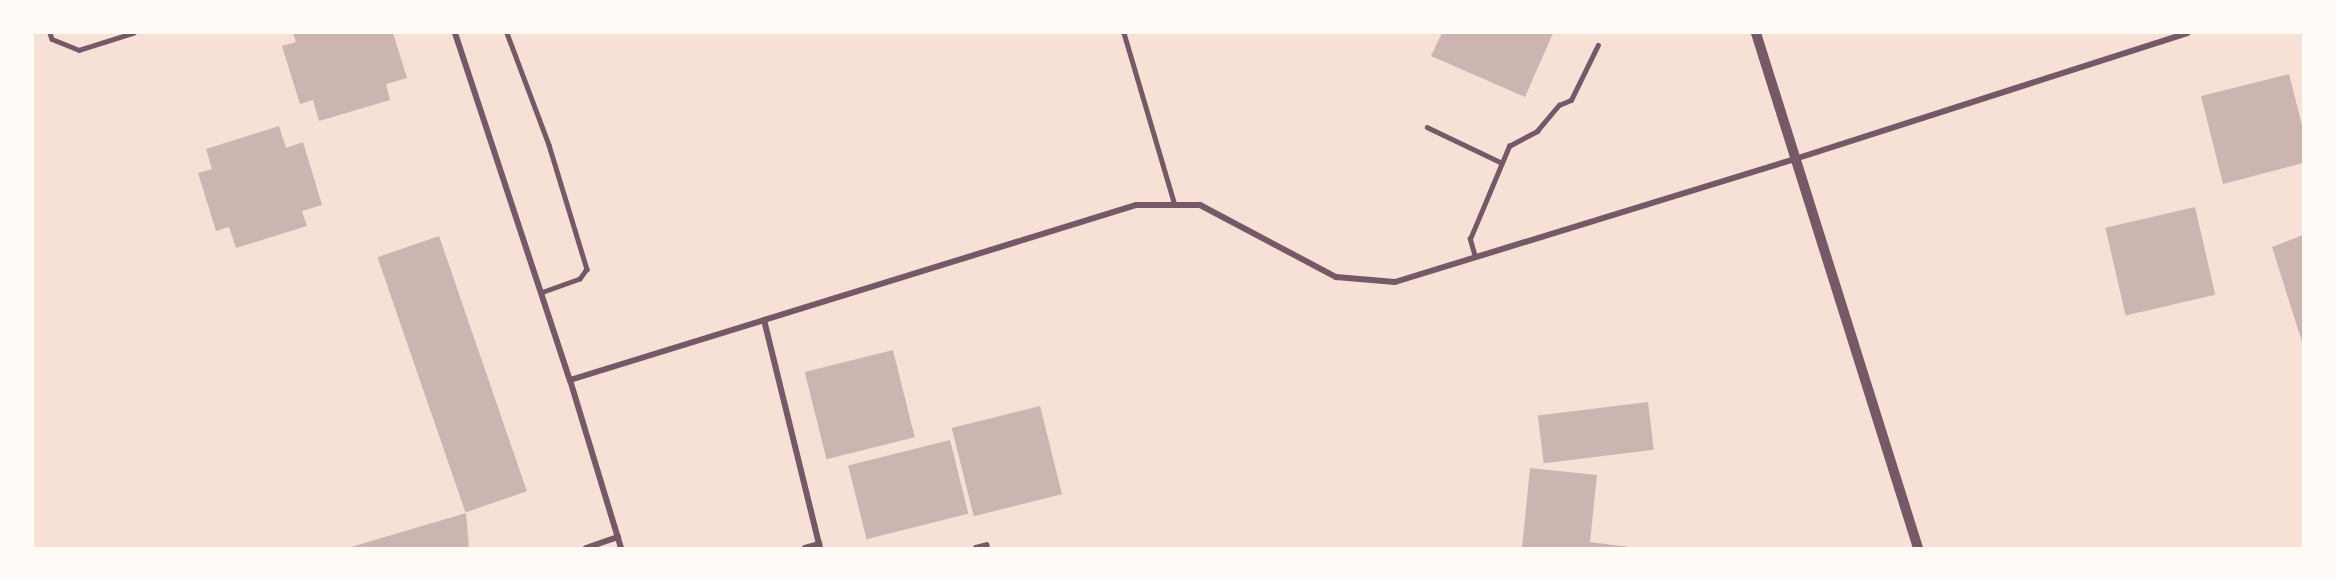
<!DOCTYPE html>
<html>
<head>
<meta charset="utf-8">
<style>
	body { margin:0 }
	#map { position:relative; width:2336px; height:581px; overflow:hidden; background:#f7e1d7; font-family:"Source Sans 3",sans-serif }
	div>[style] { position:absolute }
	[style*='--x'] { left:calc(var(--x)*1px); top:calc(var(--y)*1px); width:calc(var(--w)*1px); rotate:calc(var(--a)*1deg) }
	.building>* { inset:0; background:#ccb4b1; transform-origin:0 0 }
	.service>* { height:4.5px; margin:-2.25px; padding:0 2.25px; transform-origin:2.25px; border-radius:2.25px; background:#755966 }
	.minor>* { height:6px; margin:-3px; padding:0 3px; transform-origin:3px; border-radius:3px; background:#755966 }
	.tertiary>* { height:10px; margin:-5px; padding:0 5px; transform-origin:5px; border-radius:5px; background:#755966 }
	span { translate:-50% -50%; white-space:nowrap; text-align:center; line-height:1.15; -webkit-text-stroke:6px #fffaf5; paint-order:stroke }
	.frame { position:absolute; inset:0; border:34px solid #fffaf5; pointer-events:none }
</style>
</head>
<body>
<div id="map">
	<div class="building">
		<div style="clip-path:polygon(293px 33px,393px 33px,407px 78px,386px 84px,390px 100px,319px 121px,313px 100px,300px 104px,282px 46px,296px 42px)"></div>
		<div style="clip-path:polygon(1442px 33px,1553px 33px,1525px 97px,1431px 56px)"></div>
		<div style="clip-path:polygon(2289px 74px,2303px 129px,2303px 163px,2223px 184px,2201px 96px)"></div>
		<div style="clip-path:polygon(279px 126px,286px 148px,303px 142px,322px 205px,302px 211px,307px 226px,236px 248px,229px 227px,216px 231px,198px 173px,212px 169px,206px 149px)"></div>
		<div style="left:2195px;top:207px;width:90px;height:92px;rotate:77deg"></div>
		<div style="clip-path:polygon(2303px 235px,2303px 342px,2302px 342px,2272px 247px)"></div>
		<div style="left:439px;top:236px;width:270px;height:65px;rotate:71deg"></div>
		<div style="left:893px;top:350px;width:90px;height:91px;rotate:76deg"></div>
		<div style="left:1648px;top:402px;width:48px;height:111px;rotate:83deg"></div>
		<div style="left:1040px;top:406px;width:91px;height:91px;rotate:76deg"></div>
		<div style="left:950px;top:440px;width:76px;height:105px;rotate:76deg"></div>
		<div style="clip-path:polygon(1530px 468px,1597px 475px,1590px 542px,1637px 548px,1522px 548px)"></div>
		<div style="clip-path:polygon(466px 513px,469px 548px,352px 548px,351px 547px)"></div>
	</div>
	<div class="service">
		<div style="--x:50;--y:33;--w:6;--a:72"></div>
		<div style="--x:52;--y:39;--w:29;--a:22"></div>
		<div style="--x:79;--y:50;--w:57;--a:-17.5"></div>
		<div style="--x:507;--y:33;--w:120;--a:69.4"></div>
		<div style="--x:549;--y:145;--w:130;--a:73"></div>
		<div style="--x:587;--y:269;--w:12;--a:125"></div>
		<div style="--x:580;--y:279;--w:41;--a:160.3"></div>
		<div style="--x:1124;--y:33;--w:179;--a:73.5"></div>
		<div style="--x:1427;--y:127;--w:83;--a:25.6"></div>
		<div style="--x:1475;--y:257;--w:19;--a:-106"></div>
		<div style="--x:1470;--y:239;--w:101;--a:-67.2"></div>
		<div style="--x:1509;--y:146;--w:32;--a:-28"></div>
		<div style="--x:1537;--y:131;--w:34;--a:-50"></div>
		<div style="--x:1559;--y:105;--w:13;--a:-23"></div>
		<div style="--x:1571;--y:100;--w:61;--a:-63.9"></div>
	</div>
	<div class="minor">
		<div style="--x:455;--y:33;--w:366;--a:71.7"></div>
		<div style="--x:570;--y:380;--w:176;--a:73.1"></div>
		<div style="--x:764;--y:320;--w:235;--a:76.2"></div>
		<div style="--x:570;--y:380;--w:592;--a:-17.18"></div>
		<div style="--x:1136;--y:205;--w:64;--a:0"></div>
		<div style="--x:1200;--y:205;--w:154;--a:27.9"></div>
		<div style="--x:1336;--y:277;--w:59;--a:4.8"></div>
		<div style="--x:1395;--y:282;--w:418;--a:-17.1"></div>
		<div style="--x:1795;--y:159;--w:412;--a:-17.8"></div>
		<div style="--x:586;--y:548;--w:34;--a:-19"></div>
		<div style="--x:805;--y:548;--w:15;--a:-16"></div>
		<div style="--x:976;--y:548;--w:11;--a:-15"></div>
	</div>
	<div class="tertiary">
		<div style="--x:1756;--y:33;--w:540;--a:72.54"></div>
	</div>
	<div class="frame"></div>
</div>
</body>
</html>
